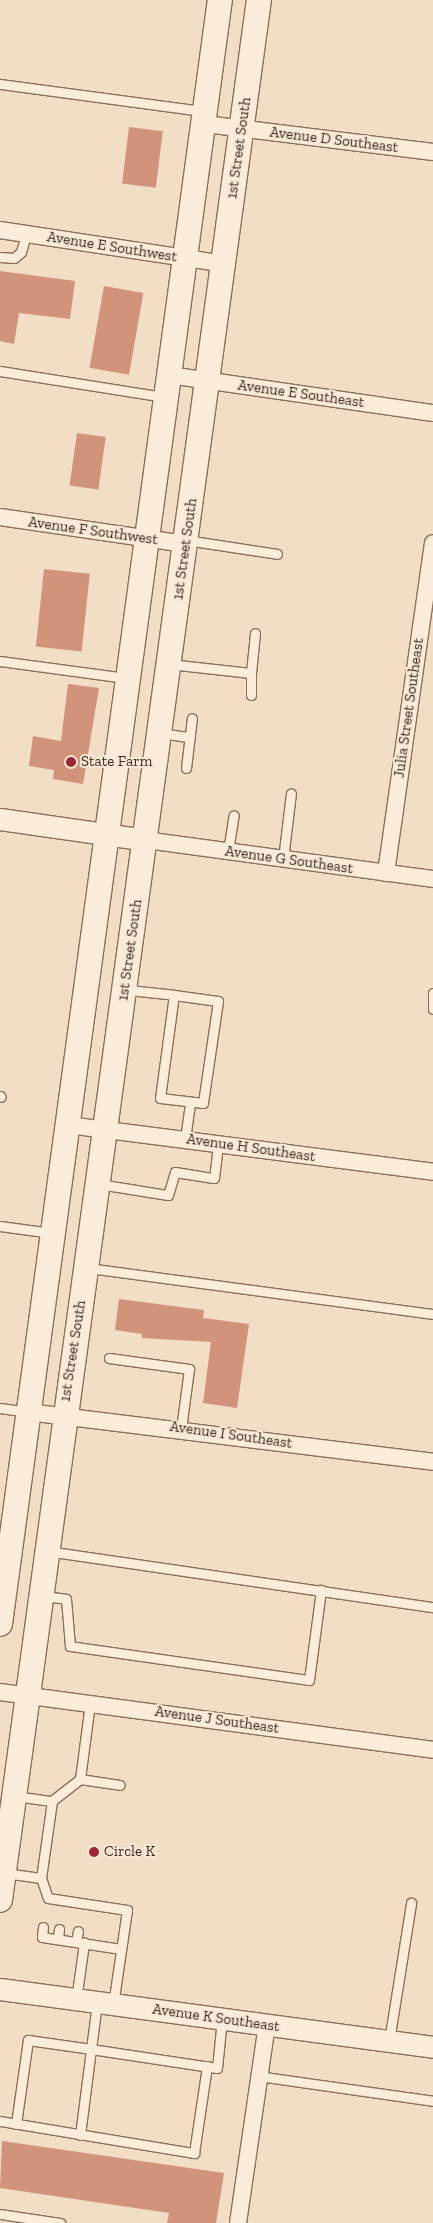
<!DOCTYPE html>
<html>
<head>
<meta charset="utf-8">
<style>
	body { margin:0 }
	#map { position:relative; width:433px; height:2223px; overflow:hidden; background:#f1dec5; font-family:"Zilla Slab",serif }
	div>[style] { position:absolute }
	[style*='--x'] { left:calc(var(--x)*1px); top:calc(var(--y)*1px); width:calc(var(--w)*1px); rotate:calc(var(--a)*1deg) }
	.building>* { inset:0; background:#d19379; transform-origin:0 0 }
	.roads { filter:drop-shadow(1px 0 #8d6f5a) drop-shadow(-1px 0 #8d6f5a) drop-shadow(0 1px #8d6f5a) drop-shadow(0 -1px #8d6f5a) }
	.service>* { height:9px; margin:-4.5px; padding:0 4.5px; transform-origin:4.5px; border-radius:4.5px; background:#fbedd9 }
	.minor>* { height:16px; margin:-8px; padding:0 8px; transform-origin:8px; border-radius:8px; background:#fbedd9 }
	.tertiary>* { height:21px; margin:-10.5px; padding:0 10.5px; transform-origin:10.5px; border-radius:10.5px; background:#fbedd9 }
	.secondary>* { height:24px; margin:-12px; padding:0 12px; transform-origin:12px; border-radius:12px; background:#fbedd9 }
	.dots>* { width:14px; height:14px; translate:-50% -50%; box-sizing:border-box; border:2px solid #f7e9d5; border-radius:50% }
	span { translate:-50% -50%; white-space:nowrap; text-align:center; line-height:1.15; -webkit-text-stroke:4px #f7e9d5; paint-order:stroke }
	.street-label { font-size:15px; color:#3c291f }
	.poi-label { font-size:15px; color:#3c291f }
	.left { translate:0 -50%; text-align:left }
</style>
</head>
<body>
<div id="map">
	<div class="building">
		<div style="left:129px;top:127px;width:34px;height:57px;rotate:7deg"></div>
		<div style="clip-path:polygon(0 271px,75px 281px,70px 319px,19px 313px,14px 344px,0 341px)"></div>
		<div style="left:104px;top:286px;width:40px;height:83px;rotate:10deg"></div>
		<div style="left:77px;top:433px;width:29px;height:53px;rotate:8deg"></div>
		<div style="left:44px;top:569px;width:46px;height:78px;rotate:6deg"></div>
		<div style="clip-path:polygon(68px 684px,99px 688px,83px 784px,53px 779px,54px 770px,29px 766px,33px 736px,61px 741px)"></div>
		<div style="clip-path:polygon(119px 1299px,204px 1310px,203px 1318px,249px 1324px,237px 1408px,203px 1403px,211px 1342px,142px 1338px,142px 1334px,115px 1330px)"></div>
		<div style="clip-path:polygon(2px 2141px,224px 2173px,216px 2223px,167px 2223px,169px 2213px,0 2188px)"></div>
	</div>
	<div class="roads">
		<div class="service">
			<div style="--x:0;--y:84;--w:205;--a:7.6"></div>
			<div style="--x:0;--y:257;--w:14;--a:4"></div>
			<div style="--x:14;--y:258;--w:9;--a:-41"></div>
			<div style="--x:21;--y:252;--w:19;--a:-74"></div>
			<div style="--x:0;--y:371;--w:167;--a:9"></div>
			<div style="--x:186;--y:540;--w:92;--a:8.7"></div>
			<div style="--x:0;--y:661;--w:127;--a:7.7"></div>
			<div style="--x:169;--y:664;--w:82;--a:6.3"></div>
			<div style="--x:251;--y:673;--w:40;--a:-84.3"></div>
			<div style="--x:251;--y:695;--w:22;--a:-90"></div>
			<div style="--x:160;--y:733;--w:30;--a:8"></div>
			<div style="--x:186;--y:768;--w:50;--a:-83.2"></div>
			<div style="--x:228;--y:851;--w:36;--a:-81"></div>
			<div style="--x:283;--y:859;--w:66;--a:-83.1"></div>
			<div style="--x:126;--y:988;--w:12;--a:14"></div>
			<div style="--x:138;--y:991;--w:36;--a:6"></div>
			<div style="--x:174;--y:995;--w:44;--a:7.8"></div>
			<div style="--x:218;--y:1001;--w:103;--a:98.4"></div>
			<div style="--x:203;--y:1103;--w:43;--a:-173.4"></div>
			<div style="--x:160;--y:1098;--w:104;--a:-82.3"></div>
			<div style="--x:433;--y:993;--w:16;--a:90"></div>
			<div style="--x:0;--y:1096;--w:1;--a:45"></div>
			<div style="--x:185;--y:1139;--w:37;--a:-82"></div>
			<div style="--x:99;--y:1184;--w:70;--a:9.1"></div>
			<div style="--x:168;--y:1195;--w:24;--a:-73"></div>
			<div style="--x:175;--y:1172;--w:39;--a:9"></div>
			<div style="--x:214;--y:1178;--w:35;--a:-83"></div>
			<div style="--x:0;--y:1226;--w:52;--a:7.7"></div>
			<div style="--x:88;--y:1268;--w:348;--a:7.6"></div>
			<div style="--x:109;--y:1358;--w:81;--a:7.8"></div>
			<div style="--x:189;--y:1369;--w:61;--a:97.6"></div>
			<div style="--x:0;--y:1408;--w:27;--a:8"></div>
			<div style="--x:47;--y:1551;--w:390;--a:8.3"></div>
			<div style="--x:43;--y:1596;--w:23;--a:7"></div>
			<div style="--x:66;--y:1599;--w:47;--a:85.1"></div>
			<div style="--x:70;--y:1646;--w:241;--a:8.1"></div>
			<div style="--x:309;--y:1680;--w:91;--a:-82.4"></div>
			<div style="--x:90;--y:1703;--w:77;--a:97.5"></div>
			<div style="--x:80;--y:1779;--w:36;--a:142"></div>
			<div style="--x:52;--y:1801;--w:78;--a:98.1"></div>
			<div style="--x:41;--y:1878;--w:21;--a:71"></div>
			<div style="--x:48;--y:1898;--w:80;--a:8.6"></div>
			<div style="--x:127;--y:1910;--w:96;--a:98.4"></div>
			<div style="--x:80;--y:1779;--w:40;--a:8.5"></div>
			<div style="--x:15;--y:1796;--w:37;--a:8"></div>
			<div style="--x:5;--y:1873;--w:36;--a:8"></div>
			<div style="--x:43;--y:1927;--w:10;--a:96"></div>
			<div style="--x:42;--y:1937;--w:80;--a:8.6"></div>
			<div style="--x:58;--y:1939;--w:10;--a:-84"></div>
			<div style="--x:76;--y:1942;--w:11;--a:-80"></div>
			<div style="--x:76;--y:2000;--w:58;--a:-82"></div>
			<div style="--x:389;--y:2041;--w:140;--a:-80.9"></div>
			<div style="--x:258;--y:2076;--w:177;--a:8.1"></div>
			<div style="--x:0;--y:2121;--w:197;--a:9.4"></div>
			<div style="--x:194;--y:2153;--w:88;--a:-81.5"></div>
			<div style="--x:16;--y:2124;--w:85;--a:-81.9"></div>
			<div style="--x:28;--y:2040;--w:64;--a:8.1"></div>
			<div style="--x:91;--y:2049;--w:46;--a:-82.6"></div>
			<div style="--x:80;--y:2135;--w:87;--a:-82.7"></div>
			<div style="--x:91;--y:2049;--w:127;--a:8.6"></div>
			<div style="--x:217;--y:2068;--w:49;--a:-84.2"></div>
			<div style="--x:0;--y:2214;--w:61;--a:8.5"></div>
		</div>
		<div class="minor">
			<div style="--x:205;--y:124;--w:230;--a:7"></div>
			<div style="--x:0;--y:230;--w:227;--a:8.6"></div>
			<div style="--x:169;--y:375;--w:267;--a:8.2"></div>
			<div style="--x:0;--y:517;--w:187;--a:8.3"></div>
			<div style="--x:145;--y:840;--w:291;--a:7.7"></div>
			<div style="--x:386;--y:873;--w:333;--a:-81.9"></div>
			<div style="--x:68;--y:1125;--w:368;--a:7.3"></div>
			<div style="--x:28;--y:1412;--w:408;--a:7"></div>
			<div style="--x:0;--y:1692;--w:437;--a:7.6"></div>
			<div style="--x:238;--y:2223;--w:200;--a:-81.7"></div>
		</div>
		<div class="tertiary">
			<div style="--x:0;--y:819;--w:147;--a:8.2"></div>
			<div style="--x:0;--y:1989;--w:437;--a:7.6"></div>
		</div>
		<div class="secondary">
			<div style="--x:0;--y:1624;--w:1639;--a:-82.29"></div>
			<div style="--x:0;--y:1900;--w:1918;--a:-82.24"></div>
		</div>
	</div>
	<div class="dots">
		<div style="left:71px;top:762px;background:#9f2636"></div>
		<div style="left:94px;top:1852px;background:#9f2636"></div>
	</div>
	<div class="street-label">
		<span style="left:334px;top:140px;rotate:7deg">Avenue D Southeast</span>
		<span style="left:239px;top:148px;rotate:-82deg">1st Street South</span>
		<span style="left:112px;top:247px;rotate:9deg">Avenue E Southwest</span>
		<span style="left:301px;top:394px;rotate:8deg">Avenue E Southeast</span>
		<span style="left:93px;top:531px;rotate:8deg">Avenue F Southwest</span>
		<span style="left:185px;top:549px;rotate:-82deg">1st Street South</span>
		<span style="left:409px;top:708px;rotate:-82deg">Julia Street Southeast</span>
		<span style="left:289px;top:860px;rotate:8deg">Avenue G Southeast</span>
		<span style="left:130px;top:950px;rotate:-82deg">1st Street South</span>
		<span style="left:251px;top:1148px;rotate:8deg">Avenue H Southeast</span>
		<span style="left:73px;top:1351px;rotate:-81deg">1st Street South</span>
		<span style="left:231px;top:1435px;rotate:8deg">Avenue I Southeast</span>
		<span style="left:217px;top:1720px;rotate:8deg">Avenue J Southeast</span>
		<span style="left:216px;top:2018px;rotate:8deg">Avenue K Southeast</span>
	</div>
	<div class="poi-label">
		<span class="left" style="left:81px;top:762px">State Farm</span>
		<span class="left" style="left:104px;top:1852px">Circle K</span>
	</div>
</div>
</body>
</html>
